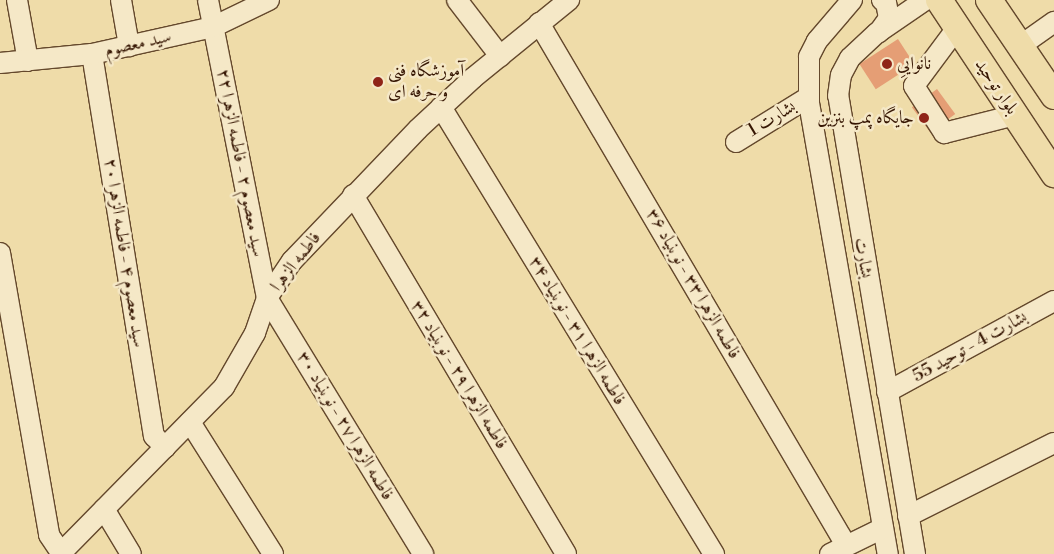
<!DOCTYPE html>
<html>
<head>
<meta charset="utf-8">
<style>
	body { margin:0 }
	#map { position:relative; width:1054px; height:554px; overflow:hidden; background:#efdca9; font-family:"Libre Bodoni",Amiri,serif }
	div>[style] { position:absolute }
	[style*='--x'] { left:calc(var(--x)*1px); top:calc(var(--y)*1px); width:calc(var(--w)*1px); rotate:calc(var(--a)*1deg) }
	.building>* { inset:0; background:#e59e75; transform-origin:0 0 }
	.roads { filter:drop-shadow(1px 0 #64482c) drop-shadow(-1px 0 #64482c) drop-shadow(0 1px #64482c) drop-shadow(0 -1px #64482c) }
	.minor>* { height:20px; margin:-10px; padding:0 10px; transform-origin:10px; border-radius:10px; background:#f5e8c7 }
	.major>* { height:26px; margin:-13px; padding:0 13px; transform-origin:13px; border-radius:13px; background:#efdca9 }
	.dots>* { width:14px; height:14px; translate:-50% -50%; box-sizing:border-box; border:2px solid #f5e8c7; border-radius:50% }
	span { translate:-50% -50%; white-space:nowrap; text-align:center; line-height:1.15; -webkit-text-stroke:5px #f5e8c7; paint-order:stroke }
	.street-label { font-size:18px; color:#361603 }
	.poi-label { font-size:18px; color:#361603 }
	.left { translate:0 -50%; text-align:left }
	.right { translate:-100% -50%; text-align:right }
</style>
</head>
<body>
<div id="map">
	<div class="building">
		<div style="left:898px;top:39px;width:30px;height:46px;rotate:57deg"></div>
		<div style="left:937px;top:89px;width:31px;height:31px;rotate:54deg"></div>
	</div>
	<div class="roads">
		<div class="minor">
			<div style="--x:17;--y:0;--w:62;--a:79.8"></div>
			<div style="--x:121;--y:0;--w:47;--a:80.1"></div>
			<div style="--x:208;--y:0;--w:304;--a:78.8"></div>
			<div style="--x:267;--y:298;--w:300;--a:58.6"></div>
			<div style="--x:457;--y:0;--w:71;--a:52.5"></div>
			<div style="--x:852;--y:0;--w:54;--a:130.5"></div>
			<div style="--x:817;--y:41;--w:18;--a:117"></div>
			<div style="--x:809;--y:57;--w:46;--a:90"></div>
			<div style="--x:809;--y:103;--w:458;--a:80.1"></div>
			<div style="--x:539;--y:23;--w:606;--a:59.54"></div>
			<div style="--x:957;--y:28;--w:72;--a:126.6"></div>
			<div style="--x:914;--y:86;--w:56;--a:57.4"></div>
			<div style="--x:944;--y:133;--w:73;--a:-14.2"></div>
			<div style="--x:879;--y:32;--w:17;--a:-54"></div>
			<div style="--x:889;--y:18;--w:15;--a:-101"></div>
			<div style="--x:886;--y:3;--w:5;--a:-143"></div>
			<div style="--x:1020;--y:46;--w:42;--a:-35.2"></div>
			<div style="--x:92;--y:54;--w:387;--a:80.8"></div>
			<div style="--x:154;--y:436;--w:16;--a:45"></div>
			<div style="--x:0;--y:63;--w:92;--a:-5.6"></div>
			<div style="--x:92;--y:54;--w:124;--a:-12.6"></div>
			<div style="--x:213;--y:27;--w:62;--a:-25.7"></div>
			<div style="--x:441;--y:107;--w:524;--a:58.59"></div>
			<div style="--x:736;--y:142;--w:86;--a:-31.7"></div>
			<div style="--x:353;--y:195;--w:417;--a:59.3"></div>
			<div style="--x:0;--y:253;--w:286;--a:80.1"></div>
			<div style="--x:49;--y:535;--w:22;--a:56"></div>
			<div style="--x:887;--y:392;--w:190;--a:-28.6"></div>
			<div style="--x:190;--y:422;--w:156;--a:57.8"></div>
			<div style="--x:104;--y:509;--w:52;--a:59"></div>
			<div style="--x:908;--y:516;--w:163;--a:-26.6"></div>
			<div style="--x:60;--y:554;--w:234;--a:-45.5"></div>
			<div style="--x:224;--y:387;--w:62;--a:-60.1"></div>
			<div style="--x:255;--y:333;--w:37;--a:-71"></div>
			<div style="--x:267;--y:298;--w:45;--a:-56"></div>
			<div style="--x:292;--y:261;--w:182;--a:-46.3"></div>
			<div style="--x:418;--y:129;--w:75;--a:-42.8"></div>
			<div style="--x:473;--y:78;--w:124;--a:-39.1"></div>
			<div style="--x:830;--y:554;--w:59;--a:-26.1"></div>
			<div style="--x:915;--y:554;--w:464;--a:-99.5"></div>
			<div style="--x:838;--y:96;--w:21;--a:-82"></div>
			<div style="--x:841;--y:75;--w:19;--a:-62"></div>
			<div style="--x:850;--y:58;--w:37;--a:-43"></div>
			<div style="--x:877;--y:33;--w:58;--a:-34.5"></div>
		</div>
		<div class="major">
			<div style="--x:939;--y:0;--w:209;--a:56.5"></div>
			<div style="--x:989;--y:0;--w:116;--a:55.9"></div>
		</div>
	</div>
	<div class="dots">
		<div style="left:887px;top:64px;background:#8f2418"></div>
		<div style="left:378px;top:82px;background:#8f2418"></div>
		<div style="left:924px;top:118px;background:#8f2418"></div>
	</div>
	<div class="street-label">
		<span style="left:138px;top:44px;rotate:-13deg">سید معصوم</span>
		<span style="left:996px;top:87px;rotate:56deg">بلوار توحید</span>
		<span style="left:772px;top:119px;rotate:-31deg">بشارت 1</span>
		<span style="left:240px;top:163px;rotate:79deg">سید معصوم ۲ - فاطمه الزهرا ۲۲</span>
		<span style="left:124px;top:253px;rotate:81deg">سید معصوم ۴ - فاطمه الزهرا ۲۰</span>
		<span style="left:863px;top:258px;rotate:80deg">بشارت</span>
		<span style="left:296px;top:262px;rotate:-52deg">فاطمه الزهرا</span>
		<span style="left:693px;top:284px;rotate:60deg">فاطمه الزهرا ۳۳ - نوبنیاد ۳۶</span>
		<span style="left:577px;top:331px;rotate:59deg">فاطمه الزهرا ۳۱ - نوبنیاد ۳۴</span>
		<span style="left:970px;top:347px;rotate:-29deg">بشارت 4 - توحید 55</span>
		<span style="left:459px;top:375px;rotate:59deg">فاطمه الزهرا ۲۹ - نوبنیاد ۳۲</span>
		<span style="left:345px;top:426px;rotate:59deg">فاطمه الزهرا ۲۷ - نوبنیاد ۳۰</span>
	</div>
	<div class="poi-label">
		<span class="left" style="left:897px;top:64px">نانواییِ</span>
		<span class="left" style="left:388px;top:82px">آموزشگاه فنی<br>و حرفه ای</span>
		<span class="right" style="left:914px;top:118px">جایگاه پمپ بنزین</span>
	</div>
</div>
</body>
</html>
